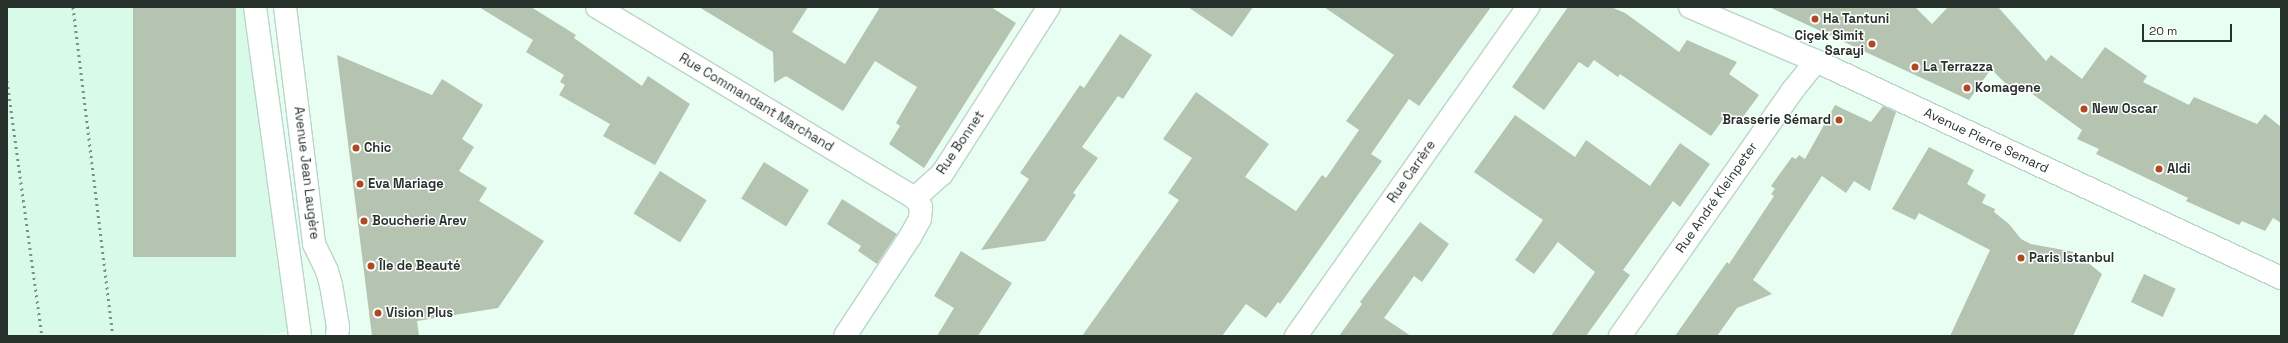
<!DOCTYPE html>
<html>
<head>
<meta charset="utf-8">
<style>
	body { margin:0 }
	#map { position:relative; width:2288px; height:343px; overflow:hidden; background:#e9fef3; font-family:"Space Grotesk",sans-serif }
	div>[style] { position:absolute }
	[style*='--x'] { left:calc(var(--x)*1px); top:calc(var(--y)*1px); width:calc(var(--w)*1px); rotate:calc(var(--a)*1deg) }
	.built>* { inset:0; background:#d8fae9 }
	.building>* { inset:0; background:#b4c4b0; transform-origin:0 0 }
	.roads { filter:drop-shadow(1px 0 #bbd5c8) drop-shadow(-1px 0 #bbd5c8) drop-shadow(0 1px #bbd5c8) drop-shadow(0 -1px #bbd5c8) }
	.minor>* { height:22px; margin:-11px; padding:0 11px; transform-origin:11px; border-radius:11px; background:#fff }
	.rail>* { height:3px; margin-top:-1.5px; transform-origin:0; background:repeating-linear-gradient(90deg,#808f87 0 2px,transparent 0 6px) }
	.dots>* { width:11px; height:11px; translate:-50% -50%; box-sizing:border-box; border:2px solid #fff; border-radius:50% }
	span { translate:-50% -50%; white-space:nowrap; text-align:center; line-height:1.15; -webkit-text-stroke:3px #fff; paint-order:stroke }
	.poi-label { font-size:13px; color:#28322d; font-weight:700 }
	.left { translate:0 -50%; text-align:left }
	.right { translate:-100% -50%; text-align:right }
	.street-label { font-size:13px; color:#28322d }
	.frame { position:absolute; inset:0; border:8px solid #28322d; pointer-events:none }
	.scale { position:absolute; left:2142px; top:24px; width:90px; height:18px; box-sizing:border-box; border:2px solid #28322d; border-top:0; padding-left:5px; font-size:12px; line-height:14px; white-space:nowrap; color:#28322d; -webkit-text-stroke:3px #fff; paint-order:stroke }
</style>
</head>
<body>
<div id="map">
	<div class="built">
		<div style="clip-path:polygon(7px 7px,259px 7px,307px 329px,258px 336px,7px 336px)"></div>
	</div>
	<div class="building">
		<div style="left:133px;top:7px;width:103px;height:250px"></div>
		<div style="clip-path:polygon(479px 7px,531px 7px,576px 35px,574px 38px,642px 86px,648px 76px,690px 104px,655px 165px,603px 136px,610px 124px,559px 95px,565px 85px,560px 82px,564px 75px,526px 52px,533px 40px)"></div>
		<div style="clip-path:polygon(699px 7px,808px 7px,792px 32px,845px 64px,880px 7px,991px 7px,1016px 23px,924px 168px,889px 144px,900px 126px,896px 123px,917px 87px,875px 61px,843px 111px,786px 76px,774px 83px,773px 52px)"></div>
		<div style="clip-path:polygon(1188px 7px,1253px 7px,1232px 37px)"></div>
		<div style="clip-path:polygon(1324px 7px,1491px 7px,1419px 106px,1409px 99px,1371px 154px,1382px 161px,1296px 282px,1280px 304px,1278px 302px,1266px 318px,1246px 304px,1222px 336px,1082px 336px,1179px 200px,1168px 193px,1192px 158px,1163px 139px,1196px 92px,1269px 144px,1245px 177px,1296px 211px,1322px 175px,1326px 178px,1359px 130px,1346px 121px,1394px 55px)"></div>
		<div style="clip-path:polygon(1568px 7px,1611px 7px,1625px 13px,1679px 52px,1687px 40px,1737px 62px,1729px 74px,1759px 95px,1737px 125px,1725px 117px,1711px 136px,1620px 74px,1618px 77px,1594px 60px,1588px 68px,1579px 62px,1544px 110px,1512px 87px)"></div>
		<div style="clip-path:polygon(1769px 7px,1915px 7px,1932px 24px,1948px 7px,1998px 7px,2046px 61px,2051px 55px,2082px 79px,2105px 47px,2147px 76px,2143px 82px,2189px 105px,2194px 97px,2257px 124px,2265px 114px,2281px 127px,2281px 223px,2273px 218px,2265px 231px,2242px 221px,2239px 225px,2186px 201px,2188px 198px,2096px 154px,2099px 149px,2077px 139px,2082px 130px,2016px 82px,2011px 89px,1991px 69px,1969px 100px)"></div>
		<div style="clip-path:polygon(1120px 34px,1152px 55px,1123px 99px,1118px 96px,1082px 147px,1098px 158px,1073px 193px,1076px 195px,1045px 241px,981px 250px,1029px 179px,1020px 173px,1080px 85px,1084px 88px)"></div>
		<div style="clip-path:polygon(337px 55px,432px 95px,442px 79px,483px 105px,462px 139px,474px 147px,459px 171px,487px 188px,479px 201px,544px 241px,498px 308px,417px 321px,419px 336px,372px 336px)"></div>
		<div style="clip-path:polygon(1835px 105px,1871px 122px,1883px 106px,1896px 112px,1870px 191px,1854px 181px,1846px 193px,1822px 176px,1753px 280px,1772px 294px,1737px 308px,1717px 336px,1675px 336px,1727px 262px,1729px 264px,1774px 196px,1771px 194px,1775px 189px,1771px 186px,1792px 157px,1796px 159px,1799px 155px,1805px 159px)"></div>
		<div style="clip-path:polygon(1515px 115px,1575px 157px,1586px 140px,1650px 186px,1680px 143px,1710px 164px,1680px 207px,1673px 201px,1623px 270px,1630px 275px,1586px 336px,1551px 336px,1595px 272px,1558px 242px,1534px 274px,1515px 260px,1543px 220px,1474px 172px)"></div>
		<div style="clip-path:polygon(1929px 147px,1974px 170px,1967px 184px,1986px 195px,1982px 203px,1995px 209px,1994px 212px,2009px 224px,2021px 239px,2031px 244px,2075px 252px,2102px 274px,2073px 336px,1950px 336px,1990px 250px,1919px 213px,1915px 220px,1892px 209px)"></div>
		<div style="left:764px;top:162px;width:53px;height:43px;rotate:32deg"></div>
		<div style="left:660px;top:171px;width:55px;height:50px;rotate:32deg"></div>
		<div style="clip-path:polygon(842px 199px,897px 234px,877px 264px,858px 251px,861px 246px,827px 224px)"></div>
		<div style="clip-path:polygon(1420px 222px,1449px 244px,1422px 282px,1414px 276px,1384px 318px,1411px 336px,1339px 336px,1362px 304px,1360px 302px)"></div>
		<div style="clip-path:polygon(961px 251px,1012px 283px,978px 336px,937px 336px,954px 308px,934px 296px)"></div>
		<div style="left:2144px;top:274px;width:35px;height:31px;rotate:25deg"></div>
	</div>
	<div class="roads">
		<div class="minor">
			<div style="--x:255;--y:7;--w:332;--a:82.2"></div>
			<div style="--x:285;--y:7;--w:239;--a:83"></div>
			<div style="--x:314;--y:244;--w:30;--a:64"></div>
			<div style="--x:327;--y:271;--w:15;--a:74"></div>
			<div style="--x:331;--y:285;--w:43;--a:80.5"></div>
			<div style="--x:338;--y:327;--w:9;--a:96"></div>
			<div style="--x:597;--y:7;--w:371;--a:31"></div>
			<div style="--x:915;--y:198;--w:11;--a:56"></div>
			<div style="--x:921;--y:207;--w:12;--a:95"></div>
			<div style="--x:920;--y:219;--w:21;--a:119"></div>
			<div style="--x:910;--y:237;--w:118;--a:123.3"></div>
			<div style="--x:1690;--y:7;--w:137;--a:23.2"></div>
			<div style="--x:1816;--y:61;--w:513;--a:25.02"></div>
			<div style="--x:915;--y:198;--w:36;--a:-42"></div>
			<div style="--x:942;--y:174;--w:198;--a:-57.4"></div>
			<div style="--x:1296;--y:336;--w:403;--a:-54.8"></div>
			<div style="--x:1620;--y:336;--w:299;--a:-54.9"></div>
			<div style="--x:1792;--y:91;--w:38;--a:-51"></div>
		</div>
	</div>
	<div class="rail">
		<div style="--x:73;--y:7;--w:331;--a:83.1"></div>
		<div style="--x:7;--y:81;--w:257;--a:82.2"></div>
	</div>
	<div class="dots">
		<div style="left:1815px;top:19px;background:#b04922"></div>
		<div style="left:1872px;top:44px;background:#b04922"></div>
		<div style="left:1915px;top:67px;background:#b04922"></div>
		<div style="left:1967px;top:88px;background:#b04922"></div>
		<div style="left:2084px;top:109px;background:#b04922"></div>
		<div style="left:1839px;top:120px;background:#b04922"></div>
		<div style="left:356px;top:148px;background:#b04922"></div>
		<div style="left:2159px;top:169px;background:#b04922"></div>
		<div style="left:360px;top:184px;background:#b04922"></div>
		<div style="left:364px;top:221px;background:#b04922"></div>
		<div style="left:2021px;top:258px;background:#b04922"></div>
		<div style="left:371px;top:266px;background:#b04922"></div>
		<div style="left:378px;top:313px;background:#b04922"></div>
	</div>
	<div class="poi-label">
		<span class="left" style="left:1823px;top:19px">Ha Tantuni</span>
		<span class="right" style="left:1864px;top:44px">Ciçek Simit<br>Sarayi</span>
		<span class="left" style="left:1923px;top:67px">La Terrazza</span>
		<span class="left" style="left:1975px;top:88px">Komagene</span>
		<span class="left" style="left:2092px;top:109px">New Oscar</span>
		<span class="right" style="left:1831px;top:120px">Brasserie Sémard</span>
		<span class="left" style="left:364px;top:148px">Chic</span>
		<span class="left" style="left:2167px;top:169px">Aldi</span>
		<span class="left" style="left:368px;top:184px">Eva Mariage</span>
		<span class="left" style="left:372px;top:221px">Boucherie Arev</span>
		<span class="left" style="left:2029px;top:258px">Paris Istanbul</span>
		<span class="left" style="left:379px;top:266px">Île de Beauté</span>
		<span class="left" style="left:386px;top:313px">Vision Plus</span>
	</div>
	<div class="street-label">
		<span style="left:756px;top:103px;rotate:31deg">Rue Commandant Marchand</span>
		<span style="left:1986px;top:141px;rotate:25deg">Avenue Pierre Semard</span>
		<span style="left:961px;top:143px;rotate:-56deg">Rue Bonnet</span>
		<span style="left:1412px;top:172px;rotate:-55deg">Rue Carrère</span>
		<span style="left:306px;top:173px;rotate:83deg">Avenue Jean Laugère</span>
		<span style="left:1717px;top:198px;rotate:-55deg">Rue André Kleinpeter</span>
	</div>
	<div class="frame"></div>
	<div class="scale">20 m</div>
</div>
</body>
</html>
